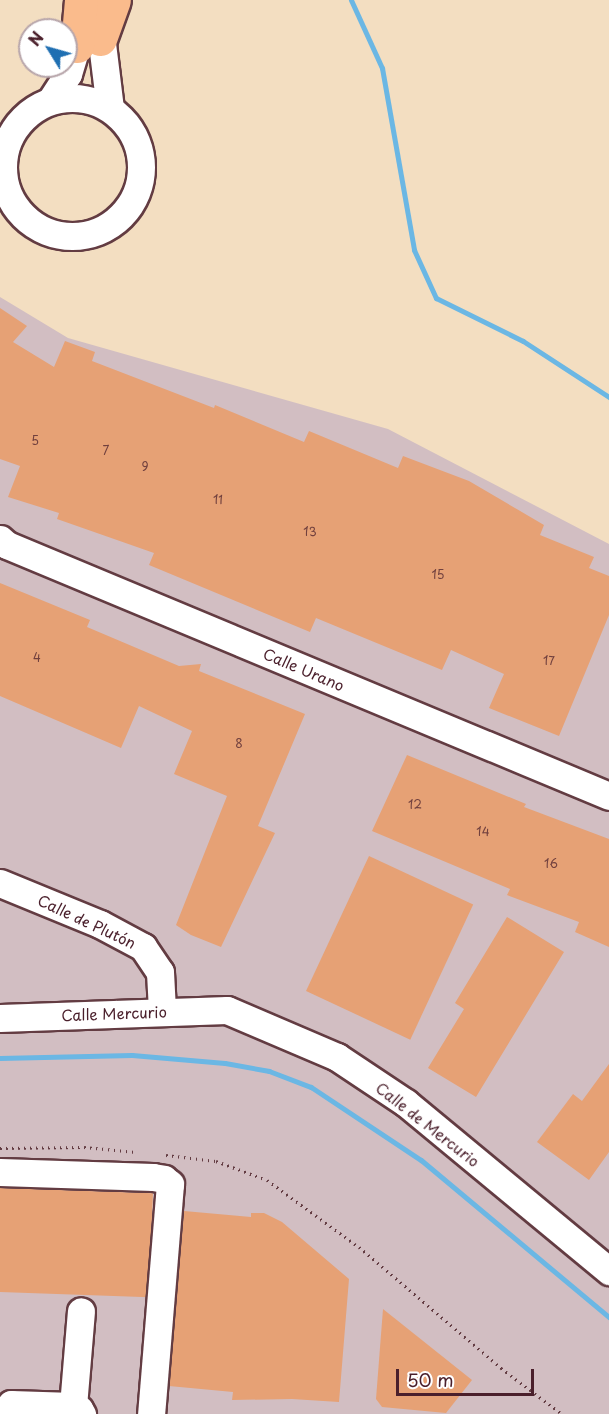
<!DOCTYPE html>
<html>
<head>
<meta charset="utf-8">
<style>
	body { margin:0 }
	#map { position:relative; width:609px; height:1414px; overflow:hidden; background:#f3dec1; font-family:"Playpen Sans",sans-serif }
	div>[style] { position:absolute }
	[style*='--x'] { left:calc(var(--x)*1px); top:calc(var(--y)*1px); width:calc(var(--w)*1px); rotate:calc(var(--a)*1deg) }
	.industrial>* { inset:0; background:#d2bec2 }
	.stream>* { height:5px; margin:-2.5px; padding:0 2.5px; transform-origin:2.5px; border-radius:2.5px; background:#6bb7e4 }
	.building>* { inset:0; background:#e6a175; transform-origin:0 0 }
	.path>* { height:3px; margin-top:-1.5px; transform-origin:0; background:repeating-linear-gradient(90deg,#633c42 0 1.5px,transparent 0 6px) }
	.roads { filter:drop-shadow(2px 0 #633c42) drop-shadow(-2px 0 #633c42) drop-shadow(0 2px #633c42) drop-shadow(0 -2px #633c42) }
	.minor>* { height:27px; margin:-13.5px; padding:0 13.5px; transform-origin:13.5px; border-radius:13.5px; background:#fff }
	.minor>.ring { margin:-13.5px; padding:0; box-sizing:content-box; background:none; border:27px solid #fff; border-radius:50% }
	.highway>* { height:33px; margin:-16.5px; padding:0 16.5px; transform-origin:16.5px; border-radius:16.5px; background:#fabb8c }
	span { translate:-50% -50%; white-space:nowrap; text-align:center; line-height:1.15; -webkit-text-stroke:6px #fff; paint-order:stroke }
	.number-label { font-size:12px; color:#71403e }
	.number-label span { -webkit-text-stroke-width:0 }
	.street-label { font-size:15px; color:#4a1f2b }
	.north { position:absolute; left:18px; top:18px; width:60px; height:60px; box-sizing:border-box; background:#fff; border:2px solid #b7a5aa; border-radius:50%; rotate:307deg; font-size:16px; font-weight:700; line-height:24px; text-align:center; color:#4a1f2b }
	.north::after { content:''; display:block; margin:auto; width:21px; height:27px; background:#1f6fb2; clip-path:polygon(50% 0,100% 100%,50% 72%,0 100%) }
	.scale { position:absolute; left:396px; top:1369px; width:138px; height:27px; box-sizing:border-box; border:3px solid #4a1f2b; border-top:0; padding-left:8px; font-size:18px; line-height:21px; white-space:nowrap; color:#4a1f2b; -webkit-text-stroke:4px #fff; paint-order:stroke }
</style>
</head>
<body>
<div id="map">
	<div class="industrial">
		<div style="clip-path:polygon(0 297px,68px 338px,388px 429px,609px 544px,609px 1414px,0 1414px)"></div>
	</div>
	<div class="stream">
		<div style="--x:351;--y:0;--w:75;--a:65.5"></div>
		<div style="--x:382;--y:68;--w:185;--a:80"></div>
		<div style="--x:414;--y:250;--w:53;--a:65.4"></div>
		<div style="--x:436;--y:298;--w:97;--a:26.3"></div>
		<div style="--x:523;--y:341;--w:103;--a:33.1"></div>
		<div style="--x:0;--y:1058;--w:132;--a:-1.3"></div>
		<div style="--x:132;--y:1055;--w:93;--a:4.9"></div>
		<div style="--x:225;--y:1063;--w:45;--a:10.3"></div>
		<div style="--x:269;--y:1071;--w:45;--a:20.9"></div>
		<div style="--x:311;--y:1087;--w:132;--a:33.6"></div>
		<div style="--x:421;--y:1160;--w:245;--a:39.9"></div>
	</div>
	<div class="building">
		<div style="clip-path:polygon(0 308px,27px 326px,13px 342px,54px 367px,65px 341px,95px 352px,92px 361px,214px 408px,215px 405px,304px 442px,309px 431px,398px 468px,403px 456px,469px 481px,544px 525px,540px 535px,594px 557px,589px 568px,609px 576px,609px 615px,559px 736px,489px 708px,504px 674px,451px 650px,442px 670px,316px 618px,310px 632px,149px 565px,154px 553px,57px 519px,59px 513px,8px 497px,20px 466px,0 459px)"></div>
		<div style="clip-path:polygon(0 583px,90px 620px,87px 627px,179px 666px,201px 664px,199px 671px,305px 714px,258px 826px,275px 833px,221px 947px,191px 935px,176px 925px,227px 796px,174px 774px,192px 731px,139px 706px,121px 748px,0 696px)"></div>
		<div style="clip-path:polygon(407px 755px,526px 804px,524px 807px,609px 839px,609px 947px,575px 932px,579px 922px,507px 895px,510px 889px,372px 831px)"></div>
		<div style="left:369px;top:856px;width:115px;height:149px;rotate:25deg"></div>
		<div style="clip-path:polygon(507px 917px,564px 952px,476px 1097px,428px 1068px,464px 1009px,455px 1003px)"></div>
		<div style="clip-path:polygon(609px 1064px,609px 1152px,589px 1180px,537px 1142px,573px 1094px,582px 1101px)"></div>
		<div style="left:0;top:1188px;width:153px;height:104px;rotate:2deg"></div>
		<div style="clip-path:polygon(184px 1211px,251px 1217px,251px 1213px,264px 1213px,282px 1222px,349px 1279px,339px 1402px,292px 1399px,232px 1400px,233px 1392px,169px 1386px)"></div>
		<div style="clip-path:polygon(383px 1309px,472px 1380px,446px 1413px,382px 1407px,376px 1399px)"></div>
	</div>
	<div class="path">
		<div style="--x:0;--y:1148;--w:84;--a:-0.7"></div>
		<div style="--x:84;--y:1147;--w:52;--a:5.5"></div>
		<div style="--x:166;--y:1155;--w:50;--a:6.8"></div>
		<div style="--x:216;--y:1161;--w:54;--a:20.4"></div>
		<div style="--x:267;--y:1180;--w:114;--a:36.1"></div>
		<div style="--x:359;--y:1247;--w:187;--a:40.4"></div>
		<div style="--x:501;--y:1368;--w:76;--a:37"></div>
	</div>
	<div class="roads">
		<div class="minor">
			<div style="--x:99;--y:19;--w:90;--a:83"></div>
			<div class="ring" style="left:3px;top:98px;width:111px;height:111px"></div>
			<div style="--x:51;--y:100;--w:31;--a:-57"></div>
			<div style="--x:68;--y:74;--w:49;--a:-73.4"></div>
			<div style="--x:0;--y:539;--w:9;--a:41"></div>
			<div style="--x:7;--y:545;--w:652;--a:22.63"></div>
			<div style="--x:0;--y:883;--w:108;--a:22.3"></div>
			<div style="--x:100;--y:924;--w:49;--a:28.1"></div>
			<div style="--x:143;--y:947;--w:30;--a:56"></div>
			<div style="--x:160;--y:972;--w:38;--a:87"></div>
			<div style="--x:0;--y:1018;--w:227;--a:-2"></div>
			<div style="--x:227;--y:1010;--w:120;--a:23.1"></div>
			<div style="--x:337;--y:1057;--w:83;--a:33.7"></div>
			<div style="--x:406;--y:1103;--w:264;--a:39.6"></div>
			<div style="--x:0;--y:1172;--w:153;--a:1.9"></div>
			<div style="--x:153;--y:1177;--w:11;--a:10"></div>
			<div style="--x:164;--y:1179;--w:8;--a:40"></div>
			<div style="--x:170;--y:1184;--w:231;--a:94.7"></div>
			<div style="--x:73;--y:1406;--w:95;--a:-85.2"></div>
			<div style="--x:10;--y:1414;--w:10;--a:-84"></div>
			<div style="--x:11;--y:1404;--w:62;--a:1.8"></div>
			<div style="--x:73;--y:1406;--w:7;--a:27"></div>
			<div style="--x:79;--y:1409;--w:6;--a:59"></div>
		</div>
		<div class="highway">
			<div style="--x:100;--y:39;--w:41;--a:-70.3"></div>
			<div style="--x:77;--y:46;--w:46;--a:-85"></div>
		</div>
	</div>
	<div class="number-label">
		<span style="left:35px;top:441px">5</span>
		<span style="left:106px;top:451px">7</span>
		<span style="left:145px;top:467px">9</span>
		<span style="left:218px;top:500px">11</span>
		<span style="left:310px;top:532px">13</span>
		<span style="left:438px;top:575px">15</span>
		<span style="left:37px;top:658px">4</span>
		<span style="left:549px;top:661px">17</span>
		<span style="left:239px;top:744px">8</span>
		<span style="left:415px;top:805px">12</span>
		<span style="left:483px;top:832px">14</span>
		<span style="left:551px;top:864px">16</span>
	</div>
	<div class="street-label">
		<span style="left:304px;top:669px;rotate:23deg">Calle Urano</span>
		<span style="left:87px;top:921px;rotate:25deg">Calle de Plutón</span>
		<span style="left:114px;top:1013px;rotate:-2deg">Calle Mercurio</span>
		<span style="left:428px;top:1124px;rotate:38deg">Calle de Mercurio</span>
	</div>
	<div class="north">N</div>
	<div class="scale">50 m</div>
</div>
</body>
</html>
